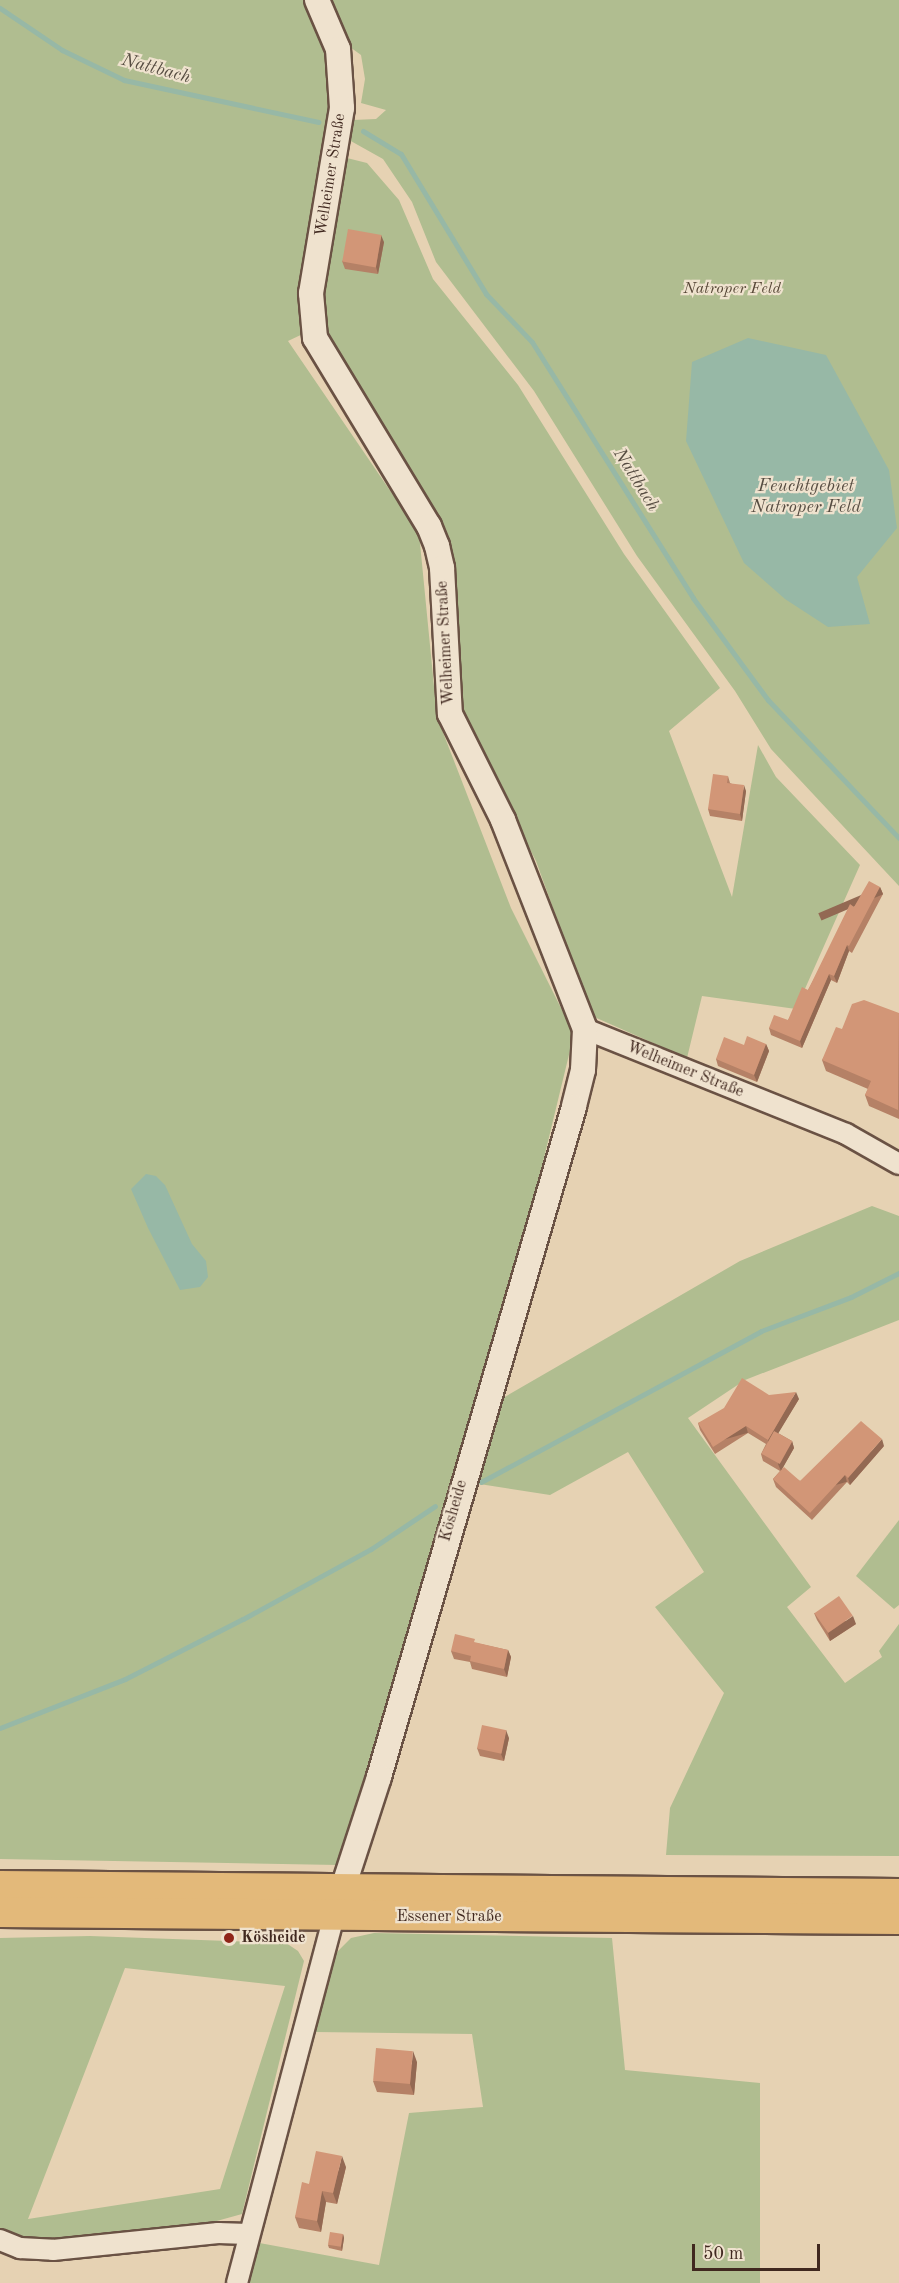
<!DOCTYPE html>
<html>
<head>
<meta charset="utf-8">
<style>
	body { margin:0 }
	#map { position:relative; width:899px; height:2283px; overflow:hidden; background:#e6d2b3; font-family:"Old Standard TT",serif }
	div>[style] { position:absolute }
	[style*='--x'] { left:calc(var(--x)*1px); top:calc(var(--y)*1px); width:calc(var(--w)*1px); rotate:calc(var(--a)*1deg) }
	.green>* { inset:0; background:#b0bd90 }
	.water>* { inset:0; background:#97b8a6 }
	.stream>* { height:5px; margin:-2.5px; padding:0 2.5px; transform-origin:2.5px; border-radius:2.5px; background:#97b8a6 }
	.roads { filter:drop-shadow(2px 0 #6a5244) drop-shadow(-2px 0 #6a5244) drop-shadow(0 2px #6a5244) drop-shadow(0 -2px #6a5244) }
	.minor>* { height:20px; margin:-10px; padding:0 10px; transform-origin:10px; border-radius:10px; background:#efe2ce }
	.tertiary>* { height:24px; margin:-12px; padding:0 12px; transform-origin:12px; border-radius:12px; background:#efe2ce }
	.primary>* { height:30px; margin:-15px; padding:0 15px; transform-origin:15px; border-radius:15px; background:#e3b97a }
	.wall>* { inset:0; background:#b58166 }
	.shaded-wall>* { inset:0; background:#936953; transform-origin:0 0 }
	.building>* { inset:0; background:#d29677; transform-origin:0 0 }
	.dots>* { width:16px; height:16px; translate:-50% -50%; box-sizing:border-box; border:3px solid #efe2ce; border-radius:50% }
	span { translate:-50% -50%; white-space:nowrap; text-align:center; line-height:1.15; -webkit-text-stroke:4.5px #efe2ce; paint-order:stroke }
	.street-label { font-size:16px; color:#40281f }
	.park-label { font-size:16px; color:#564636; font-style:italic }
	.poi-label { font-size:16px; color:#40281f; font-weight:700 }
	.left { translate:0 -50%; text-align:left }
	.water-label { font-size:18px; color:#564c41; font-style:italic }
	.scale { position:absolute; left:692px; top:2244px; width:128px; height:27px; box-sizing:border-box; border:3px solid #40281f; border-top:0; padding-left:8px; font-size:18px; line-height:21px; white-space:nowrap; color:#40281f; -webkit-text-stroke:4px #efe2ce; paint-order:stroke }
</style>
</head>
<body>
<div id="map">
	<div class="green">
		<div style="clip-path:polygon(0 0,311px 0,328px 40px,334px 107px,307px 332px,288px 341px,419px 533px,437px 717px,511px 908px,574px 1034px,526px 1232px,338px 1865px,0 1859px)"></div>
		<div style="clip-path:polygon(323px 0,899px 0,899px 886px,771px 749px,735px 691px,637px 556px,534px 391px,436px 262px,412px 202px,383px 159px,349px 140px,353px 120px,376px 119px,386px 110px,361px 103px,365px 79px,361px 55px,343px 42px)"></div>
		<div style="clip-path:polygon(343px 157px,367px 163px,399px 200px,433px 279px,518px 385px,624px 554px,720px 688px,669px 731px,732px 897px,758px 745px,776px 777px,860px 865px,796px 1009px,702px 996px,687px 1058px,592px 1016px,536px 861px,457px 707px,453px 594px,324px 340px,318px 298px)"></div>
		<div style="clip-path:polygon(872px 1206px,899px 1216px,899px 1320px,745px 1380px,688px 1418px,811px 1587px,787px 1607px,845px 1683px,882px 1657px,879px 1651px,899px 1624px,899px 1856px,666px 1855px,670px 1808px,724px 1693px,655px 1607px,704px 1572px,628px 1452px,550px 1495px,473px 1483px,503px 1398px,740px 1261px)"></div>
		<div style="clip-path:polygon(899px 1520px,899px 1605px,894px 1609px,856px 1576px)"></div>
		<div style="clip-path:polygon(374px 1933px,612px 1938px,625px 2070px,760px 2083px,760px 2283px,244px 2283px,254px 2242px,379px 2265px,409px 2113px,483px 2107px,472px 2034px,315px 2032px,336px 1953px,351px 1938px)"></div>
		<div style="clip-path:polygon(evenodd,90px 1936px,286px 1943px,298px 1951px,304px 1961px,242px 2214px,195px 2227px,45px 2244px,14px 2239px,0 2231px,0 1938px,90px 1936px,125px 1968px,285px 1986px,220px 2189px,28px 2219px,125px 1968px)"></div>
	</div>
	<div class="water">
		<div style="clip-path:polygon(748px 338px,826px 355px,889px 470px,897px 528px,857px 577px,870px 624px,828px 627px,785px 599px,744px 563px,686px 441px,692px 362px)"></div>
		<div style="clip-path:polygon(146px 1174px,156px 1176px,165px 1185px,192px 1244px,206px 1261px,208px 1277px,200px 1287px,180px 1290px,148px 1228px,131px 1189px)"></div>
	</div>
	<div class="stream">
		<div style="--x:0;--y:8;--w:75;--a:34.1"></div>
		<div style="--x:62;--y:50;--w:69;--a:25.8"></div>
		<div style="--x:124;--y:80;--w:199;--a:12.2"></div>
		<div style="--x:363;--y:131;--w:44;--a:31.2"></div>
		<div style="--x:401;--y:154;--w:164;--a:58.7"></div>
		<div style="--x:486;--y:294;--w:66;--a:46.2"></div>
		<div style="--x:532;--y:342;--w:302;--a:57.8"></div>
		<div style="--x:693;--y:598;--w:127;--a:53.7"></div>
		<div style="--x:768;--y:700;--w:190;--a:46.5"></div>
		<div style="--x:481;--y:1482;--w:318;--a:-28.3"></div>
		<div style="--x:761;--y:1331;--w:96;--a:-20.7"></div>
		<div style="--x:851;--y:1297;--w:54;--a:-26.6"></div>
		<div style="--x:0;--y:1728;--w:134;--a:-21.4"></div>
		<div style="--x:125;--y:1679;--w:132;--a:-27"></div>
		<div style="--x:243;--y:1619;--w:146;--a:-28.7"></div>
		<div style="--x:371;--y:1549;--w:77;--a:-33.9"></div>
	</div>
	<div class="roads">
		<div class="minor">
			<div style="--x:585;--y:1029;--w:281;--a:21.9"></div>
			<div style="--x:846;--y:1134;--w:61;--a:29.5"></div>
			<div style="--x:0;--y:2240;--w:22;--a:22"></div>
			<div style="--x:20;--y:2248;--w:33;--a:3"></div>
			<div style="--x:53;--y:2250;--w:166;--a:-5.9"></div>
			<div style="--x:218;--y:2233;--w:30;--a:2"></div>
			<div style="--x:237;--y:2283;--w:379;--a:-75.2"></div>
		</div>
		<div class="tertiary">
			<div style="--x:317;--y:0;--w:53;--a:66.8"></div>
			<div style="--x:338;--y:49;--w:59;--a:86.1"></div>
			<div style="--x:342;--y:108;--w:188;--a:99.5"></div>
			<div style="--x:311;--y:293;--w:45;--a:84.9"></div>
			<div style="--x:315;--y:338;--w:220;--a:58.8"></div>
			<div style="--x:429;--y:526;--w:22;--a:68"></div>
			<div style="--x:437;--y:546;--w:23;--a:77"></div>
			<div style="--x:442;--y:568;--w:146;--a:86.9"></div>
			<div style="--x:450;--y:714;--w:119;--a:63.4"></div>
			<div style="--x:503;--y:820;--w:225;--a:68.6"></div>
			<div style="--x:585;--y:1029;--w:41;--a:92.8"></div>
			<div style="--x:583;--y:1070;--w:38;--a:104"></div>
			<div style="--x:574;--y:1107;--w:698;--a:106.23"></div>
			<div style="--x:379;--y:1777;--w:136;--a:108"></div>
		</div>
		<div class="primary">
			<div style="--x:0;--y:1886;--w:899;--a:0.51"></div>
			<div style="--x:0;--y:1912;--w:899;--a:0.45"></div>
		</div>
	</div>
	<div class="wall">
		<div style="clip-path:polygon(384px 242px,378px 274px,345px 269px,342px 261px)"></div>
		<div style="clip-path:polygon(728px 776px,730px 783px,746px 791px,742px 821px,710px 816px,708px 809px)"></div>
		<div style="clip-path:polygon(880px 887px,883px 894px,852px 953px,849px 951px,837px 983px,831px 980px,802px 1048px,771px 1035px,769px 1028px,788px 1020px,808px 990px,854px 907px)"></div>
		<div style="clip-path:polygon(899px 1013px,899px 1119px,869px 1106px,865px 1095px,868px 1089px,826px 1071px,822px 1060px,842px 1029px)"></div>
		<div style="clip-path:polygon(766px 1044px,769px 1051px,757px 1082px,718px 1066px,716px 1059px,744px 1045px)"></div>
		<div style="clip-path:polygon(769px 1395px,799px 1399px,778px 1433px,792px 1441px,794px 1448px,782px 1469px,800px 1481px,884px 1446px,850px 1485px,847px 1482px,812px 1520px,776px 1487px,773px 1479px,780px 1471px,763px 1461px,761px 1454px,766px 1444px,748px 1433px,715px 1454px,700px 1430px,698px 1423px)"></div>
		<div style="clip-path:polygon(814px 1613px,856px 1624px,830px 1641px,817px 1620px)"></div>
		<div style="clip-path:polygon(476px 1643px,508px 1650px,511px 1657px,507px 1677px,472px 1669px,470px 1662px,454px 1659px,451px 1651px)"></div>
		<div style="clip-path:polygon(509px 1738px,504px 1761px,480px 1756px,477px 1748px)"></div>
		<div style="clip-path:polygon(417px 2062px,414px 2095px,377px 2092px,373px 2081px)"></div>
		<div style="clip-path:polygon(346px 2167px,337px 2204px,326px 2202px,321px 2232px,299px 2228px,295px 2217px,309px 2184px)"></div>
		<div style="clip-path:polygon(343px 2234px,344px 2238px,342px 2251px,329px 2248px,328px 2245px)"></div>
	</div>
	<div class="shaded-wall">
		<div style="clip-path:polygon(381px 235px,384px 242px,378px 274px,376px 267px)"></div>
		<div style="clip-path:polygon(744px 785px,746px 791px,742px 821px,740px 814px)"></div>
		<div style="left:880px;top:887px;width:8px;height:67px;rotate:67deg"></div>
		<div style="clip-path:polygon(847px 945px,849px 951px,837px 983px,834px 976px)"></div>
		<div style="clip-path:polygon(829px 974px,831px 980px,802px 1048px,800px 1041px)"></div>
		<div style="clip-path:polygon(766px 1044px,769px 1051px,757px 1082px,754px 1075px)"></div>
		<div style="clip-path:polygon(796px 1392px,799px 1399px,770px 1447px,768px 1440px)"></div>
		<div style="left:746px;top:1426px;width:7px;height:39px;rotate:74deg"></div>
		<div style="clip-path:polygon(882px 1439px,884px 1446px,850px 1485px,848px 1478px)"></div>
		<div style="clip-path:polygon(792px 1441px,794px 1448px,781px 1471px,778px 1464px)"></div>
		<div style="left:845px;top:1475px;width:7px;height:52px;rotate:74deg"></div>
		<div style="clip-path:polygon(853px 1616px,856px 1624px,830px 1641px,828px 1633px)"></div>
		<div style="clip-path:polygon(508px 1650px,511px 1657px,507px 1677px,504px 1669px)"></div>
		<div style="clip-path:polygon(506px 1730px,509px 1738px,504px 1761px,501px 1754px)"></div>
		<div style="clip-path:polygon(413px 2051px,417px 2062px,414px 2095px,410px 2084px)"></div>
		<div style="clip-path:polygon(342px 2156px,346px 2167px,337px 2204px,333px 2193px)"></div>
		<div style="clip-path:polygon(322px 2191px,326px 2202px,321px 2232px,317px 2221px)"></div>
		<div style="clip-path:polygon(343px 2234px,344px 2238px,342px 2251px,341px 2247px)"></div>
	</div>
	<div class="building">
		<div style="left:348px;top:229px;width:34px;height:33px;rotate:10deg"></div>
		<div style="clip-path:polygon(713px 774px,728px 776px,727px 783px,744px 785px,740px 814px,708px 809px)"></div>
		<div style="clip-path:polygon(869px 881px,880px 887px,849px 946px,847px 945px,834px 976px,829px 974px,800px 1041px,769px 1028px,774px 1015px,788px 1020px,802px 987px,808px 990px,850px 904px,854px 907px)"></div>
		<div style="clip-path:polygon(864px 1000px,899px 1013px,898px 1110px,865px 1095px,871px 1081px,822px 1060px,836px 1027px,842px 1029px,852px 1004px)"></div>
		<div style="clip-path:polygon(747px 1036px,766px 1044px,754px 1075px,716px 1059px,724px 1037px,744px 1045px)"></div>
		<div style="clip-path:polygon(742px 1378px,769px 1395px,796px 1392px,768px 1440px,746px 1426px,713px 1447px,698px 1423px,724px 1408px)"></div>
		<div style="clip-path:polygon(861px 1421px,882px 1439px,848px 1478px,845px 1475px,810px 1513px,773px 1479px,784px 1467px,800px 1481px)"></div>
		<div style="left:774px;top:1431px;width:21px;height:26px;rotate:29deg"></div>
		<div style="left:839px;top:1596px;width:24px;height:30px;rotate:55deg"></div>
		<div style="clip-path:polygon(455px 1634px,475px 1639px,474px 1642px,508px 1650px,504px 1669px,470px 1661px,471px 1656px,451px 1651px)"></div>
		<div style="left:482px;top:1725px;width:25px;height:24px;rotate:12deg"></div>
		<div style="left:376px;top:2048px;width:37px;height:33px;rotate:5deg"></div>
		<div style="clip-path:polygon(316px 2151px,342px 2156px,333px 2193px,322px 2191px,317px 2221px,295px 2217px,302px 2182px,309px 2184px)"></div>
		<div style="left:330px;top:2232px;width:13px;height:13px;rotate:9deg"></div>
	</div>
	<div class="dots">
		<div style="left:229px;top:1938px;background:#8f2418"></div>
	</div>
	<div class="street-label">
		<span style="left:331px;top:175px;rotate:-81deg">Welheimer Straße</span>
		<span style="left:446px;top:643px;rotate:-93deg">Welheimer Straße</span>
		<span style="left:685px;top:1070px;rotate:22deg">Welheimer Straße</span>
		<span style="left:454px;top:1511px;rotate:-74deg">Kösheide</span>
		<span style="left:449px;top:1917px">Essener Straße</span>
	</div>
	<div class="park-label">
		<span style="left:732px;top:289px">Natroper Feld</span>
	</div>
	<div class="poi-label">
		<span class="left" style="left:241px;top:1938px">Kösheide</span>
	</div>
	<div class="water-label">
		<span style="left:156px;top:69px;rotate:15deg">Nattbach</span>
		<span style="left:636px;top:480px;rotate:58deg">Nattbach</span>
		<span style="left:806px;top:497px">Feuchtgebiet<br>Natroper Feld</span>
	</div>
	<div class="scale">50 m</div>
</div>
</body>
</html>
